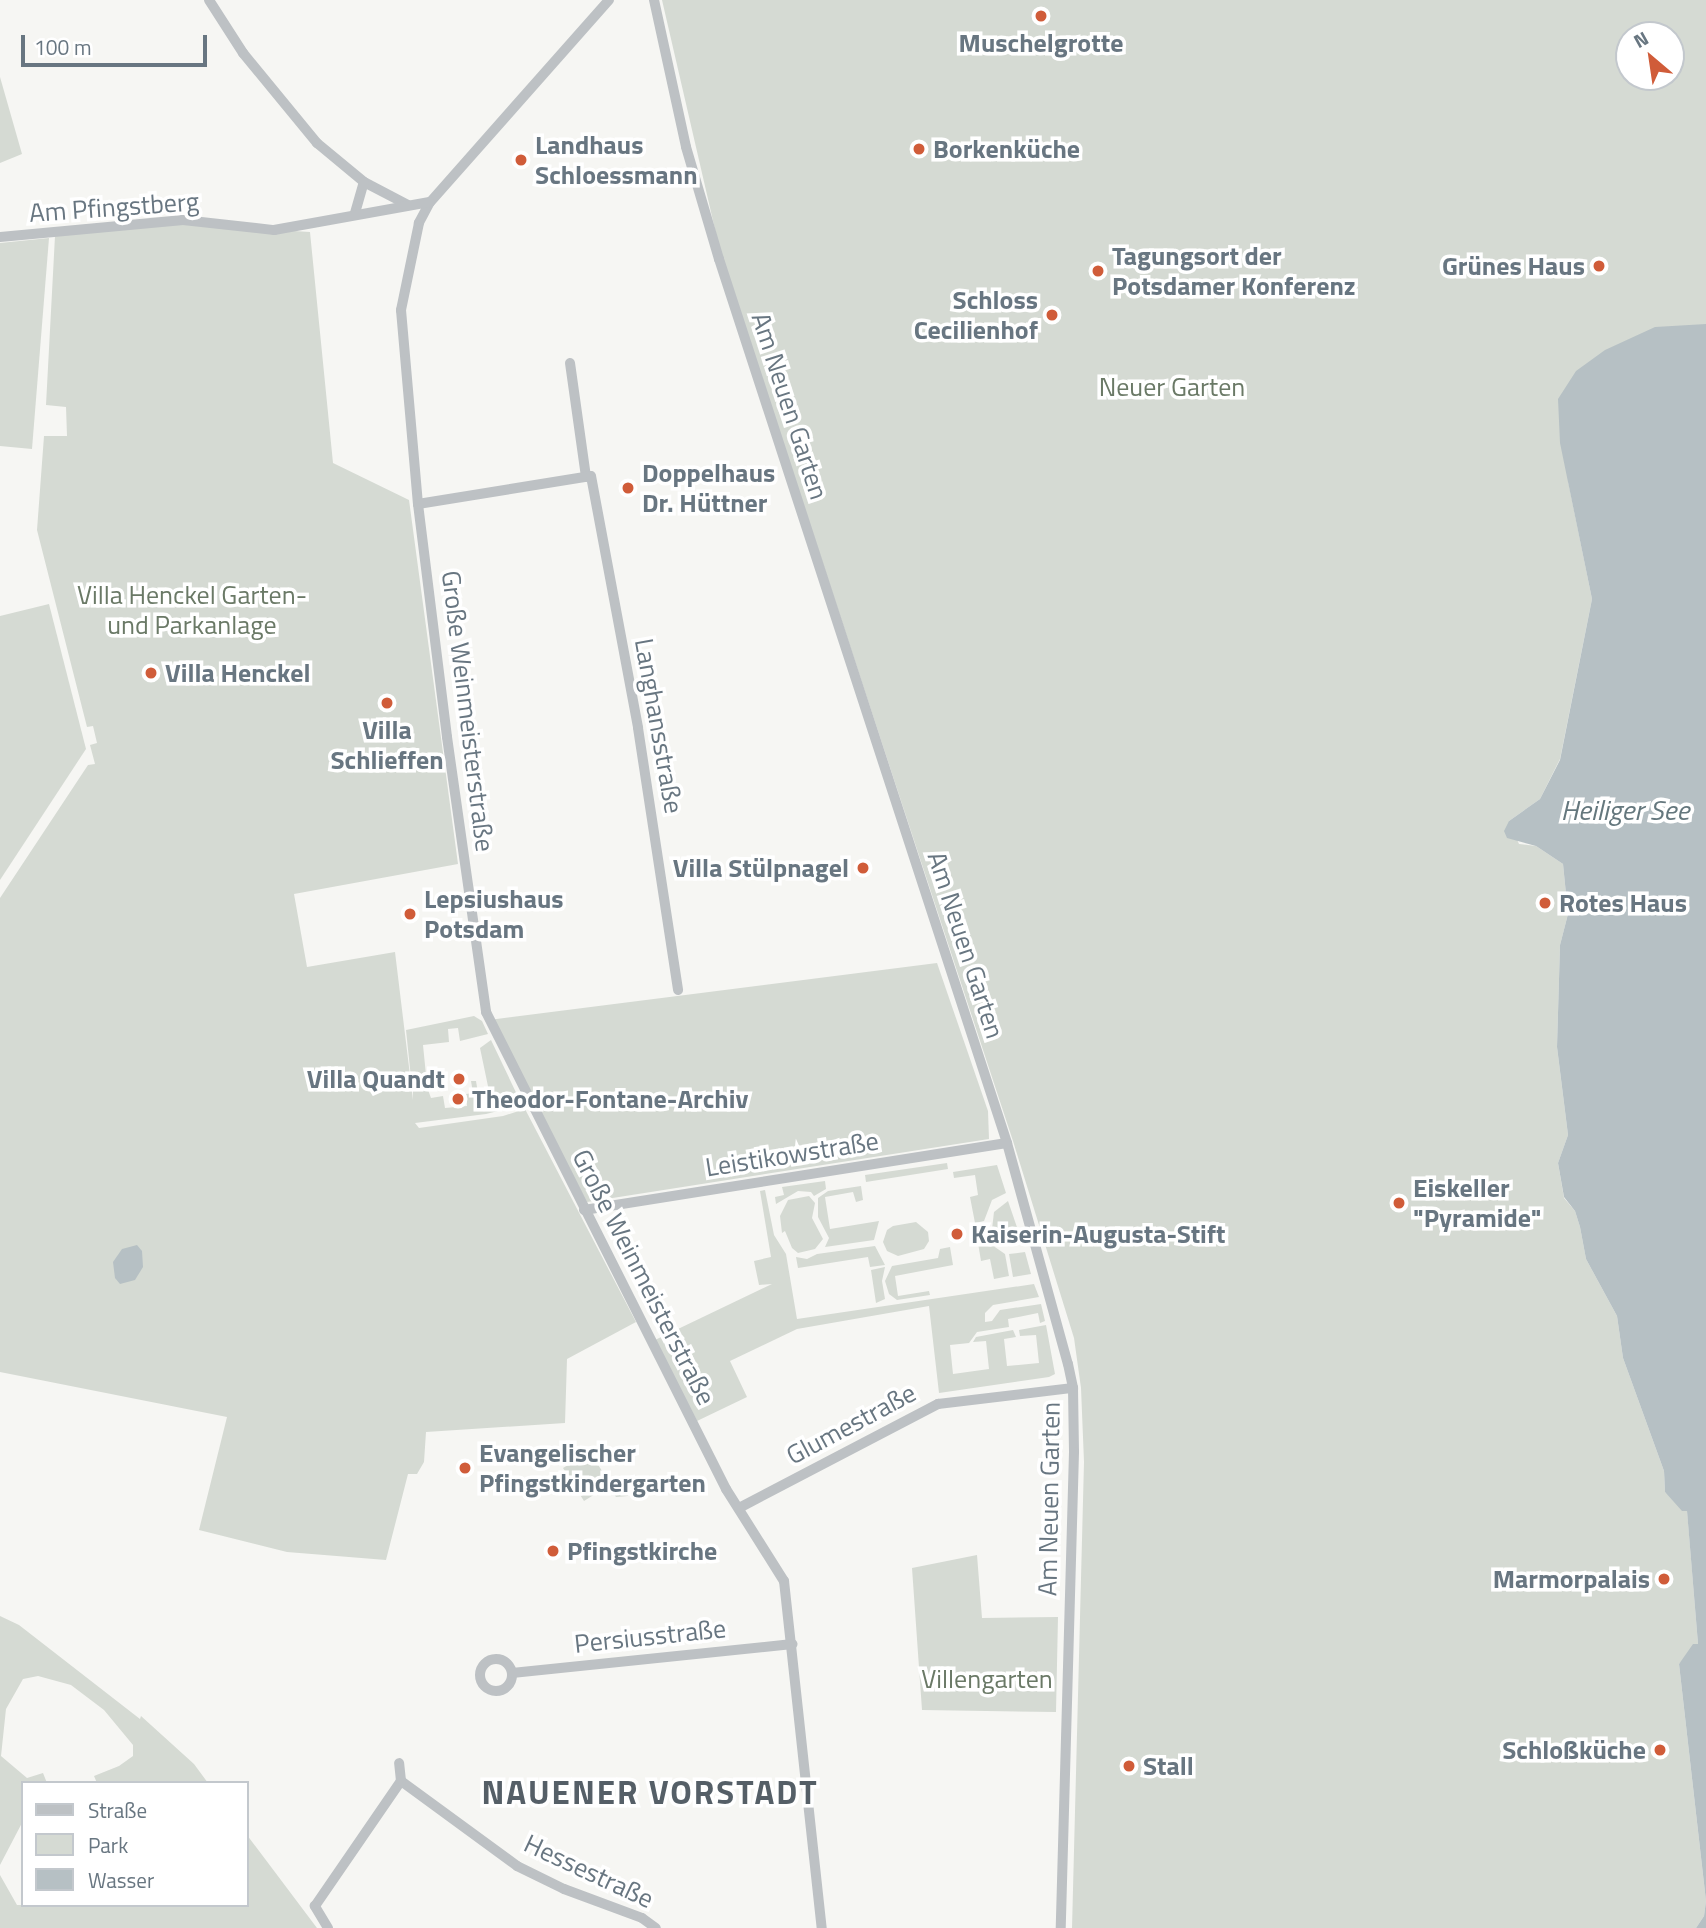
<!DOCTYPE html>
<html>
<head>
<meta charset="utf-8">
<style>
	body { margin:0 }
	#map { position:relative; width:1706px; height:1928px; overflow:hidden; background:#f6f6f3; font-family:"Titillium Web",sans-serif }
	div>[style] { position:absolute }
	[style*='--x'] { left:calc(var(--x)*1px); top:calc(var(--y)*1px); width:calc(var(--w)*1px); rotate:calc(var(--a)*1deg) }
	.green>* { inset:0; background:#d5dad3 }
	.water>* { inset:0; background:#b6c0c4 }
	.street>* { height:10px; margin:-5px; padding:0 5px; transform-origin:5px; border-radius:5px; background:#bdc1c4 }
	.street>.ring { margin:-5px; padding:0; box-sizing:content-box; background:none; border:10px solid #bdc1c4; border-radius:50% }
	.dots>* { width:19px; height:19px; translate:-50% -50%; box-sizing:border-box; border:4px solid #fff; border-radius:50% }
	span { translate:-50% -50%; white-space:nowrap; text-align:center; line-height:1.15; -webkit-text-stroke:7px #fff; paint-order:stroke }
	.poi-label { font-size:26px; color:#687681; font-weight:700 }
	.left { translate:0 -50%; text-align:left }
	.right { translate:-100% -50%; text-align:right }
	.street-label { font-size:26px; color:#687681 }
	.park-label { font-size:26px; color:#6a7966 }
	.water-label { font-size:28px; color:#64777d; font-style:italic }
	.district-label { font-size:33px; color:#555f67; font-weight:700; letter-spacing:2px }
	.legend { position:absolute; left:21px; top:1781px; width:228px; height:126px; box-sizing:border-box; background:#fff; border:2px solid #c3c8cd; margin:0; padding:9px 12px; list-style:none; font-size:21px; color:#687681 }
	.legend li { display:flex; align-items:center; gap:14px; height:35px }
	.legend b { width:35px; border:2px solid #c3c8cd }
	.north { position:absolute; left:1615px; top:21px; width:70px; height:70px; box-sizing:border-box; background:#fff; border:2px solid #c3c8cd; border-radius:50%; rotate:331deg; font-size:19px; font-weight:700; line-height:28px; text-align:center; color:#687681 }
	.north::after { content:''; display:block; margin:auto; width:24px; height:32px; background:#d05c39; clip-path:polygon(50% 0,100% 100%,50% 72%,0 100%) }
	.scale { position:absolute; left:21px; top:35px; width:186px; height:32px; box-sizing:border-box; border:4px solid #687681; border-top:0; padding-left:9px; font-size:21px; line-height:24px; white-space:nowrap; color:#687681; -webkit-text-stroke:5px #fff; paint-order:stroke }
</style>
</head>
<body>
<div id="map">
	<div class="green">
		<div style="clip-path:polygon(evenodd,662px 0,1706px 0,1706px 345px,1568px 481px,1592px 599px,1560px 759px,1540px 799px,1509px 821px,1519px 844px,1536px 846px,1563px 864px,1568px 914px,1560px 945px,1557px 1047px,1568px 1135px,1558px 1163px,1564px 1198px,1575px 1211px,1580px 1227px,1586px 1259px,1617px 1316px,1623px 1358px,1664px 1471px,1665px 1492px,1687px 1510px,1698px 1644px,1679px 1664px,1706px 1901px,1704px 1916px,1696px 1928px,1072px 1928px,1084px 1462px,1081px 1388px,1074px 1338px,1013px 1141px,720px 251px,662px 0,1629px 35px,1671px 35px,1671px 77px,1629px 77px,1629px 35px)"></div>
		<div style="clip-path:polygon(0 77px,22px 154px,0 163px)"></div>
		<div style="clip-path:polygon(184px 224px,310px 232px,333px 463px,409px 500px,458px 864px,294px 894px,307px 967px,395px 952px,413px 1100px,413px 1090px,427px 1087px,431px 1098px,443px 1096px,445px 1108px,467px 1106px,466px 1094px,473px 1093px,471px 1081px,476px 1081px,478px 1093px,489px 1091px,480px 1048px,491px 1040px,522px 1105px,486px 1114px,415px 1123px,419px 1128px,503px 1116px,525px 1109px,636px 1322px,567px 1359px,565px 1423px,426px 1432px,424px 1462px,417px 1474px,408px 1474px,386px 1560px,287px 1552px,199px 1530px,227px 1417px,0 1372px,0 898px,88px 765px,95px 764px,90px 745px,97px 743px,93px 726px,87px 727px,37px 530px,44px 436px,67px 436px,66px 407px,46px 405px,55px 236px)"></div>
		<div style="clip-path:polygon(49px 238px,32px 449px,0 446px,0 243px)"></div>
		<div style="clip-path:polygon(49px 604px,86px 749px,0 880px,0 616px)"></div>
		<div style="clip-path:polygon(937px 963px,988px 1111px,989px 1139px,587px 1202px,489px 1020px)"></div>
		<div style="clip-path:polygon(474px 1016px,482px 1021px,488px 1034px,460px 1041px,458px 1028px,448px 1029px,449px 1042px,423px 1045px,426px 1075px,411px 1078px,406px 1030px)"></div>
		<div style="clip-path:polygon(947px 1163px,948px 1169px,866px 1182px,865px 1175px)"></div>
		<div style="clip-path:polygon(997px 1165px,1006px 1193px,992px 1200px,984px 1221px,975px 1223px,970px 1197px,978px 1195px,975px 1175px,954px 1178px,953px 1172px)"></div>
		<div style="clip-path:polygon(825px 1181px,826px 1189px,814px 1196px,811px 1192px,798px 1191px,776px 1204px,775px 1197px,784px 1195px,782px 1187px)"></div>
		<div style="clip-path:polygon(861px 1186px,863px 1200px,856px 1202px,853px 1192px,825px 1197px,830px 1229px,879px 1221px,874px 1240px,825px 1247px,829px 1238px,818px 1217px,818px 1198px,828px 1191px)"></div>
		<div style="clip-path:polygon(765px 1190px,774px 1235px,786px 1254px,797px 1319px,1034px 1284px,1039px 1297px,993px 1305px,985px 1313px,985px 1322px,992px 1321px,1000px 1310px,1041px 1304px,1045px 1321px,1040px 1323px,1038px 1313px,1008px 1319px,1009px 1327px,977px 1332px,969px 1343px,950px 1345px,953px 1374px,989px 1369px,986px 1341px,973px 1342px,976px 1337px,1013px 1330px,1016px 1337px,1004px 1339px,1007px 1366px,1039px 1363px,1036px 1335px,1020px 1336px,1019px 1330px,1046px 1325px,1055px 1374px,1049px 1377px,939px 1393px,929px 1306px,797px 1329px,730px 1361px,747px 1397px,697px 1421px,655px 1340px,772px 1284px,759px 1285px,754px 1261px,771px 1257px,760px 1191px)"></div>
		<div style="clip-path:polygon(809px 1196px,815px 1203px,812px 1218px,823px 1239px,815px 1249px,798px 1253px,792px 1248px,785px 1231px,782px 1233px,780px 1216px,788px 1200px)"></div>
		<div style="clip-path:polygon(1008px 1201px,1022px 1242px,1019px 1243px,1001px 1241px,992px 1229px,994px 1212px)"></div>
		<div style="clip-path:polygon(916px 1222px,928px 1232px,929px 1241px,924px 1249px,898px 1256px,887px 1251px,883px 1242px,887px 1230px,893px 1226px)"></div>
		<div style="clip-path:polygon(986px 1235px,992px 1245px,1005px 1254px,1009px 1276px,994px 1279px,990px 1259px,981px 1261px,977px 1237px)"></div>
		<div style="clip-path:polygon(875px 1246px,885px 1265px,870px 1267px,868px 1257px,798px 1268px,796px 1257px,807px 1259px,817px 1254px)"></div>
		<div style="clip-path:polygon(950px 1247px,953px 1265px,895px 1276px,898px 1296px,929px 1291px,930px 1295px,897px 1300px,889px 1294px,885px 1281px,892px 1266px,938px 1258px,940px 1249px)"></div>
		<div style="clip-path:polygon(1025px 1252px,1031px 1274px,1013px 1277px,1009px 1254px)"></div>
		<div style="clip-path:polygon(885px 1267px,882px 1281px,885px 1299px,876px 1303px,871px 1270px)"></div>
		<div style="clip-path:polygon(590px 1452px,609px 1482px,615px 1479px,632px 1483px,628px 1496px,616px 1497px,608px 1486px,584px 1501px,563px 1468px)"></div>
		<div style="clip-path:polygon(977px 1555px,982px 1618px,1058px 1617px,1056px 1712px,922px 1710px,912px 1568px)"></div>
		<div style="clip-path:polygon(0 1616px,19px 1625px,140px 1719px,141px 1716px,194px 1764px,208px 1783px,97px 1783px,94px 1776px,119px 1766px,133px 1756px,133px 1745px,104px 1710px,71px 1685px,38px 1676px,23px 1679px,6px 1709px,1px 1756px,27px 1778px,43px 1773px,47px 1783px,23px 1783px,23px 1821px,0 1865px)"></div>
		<div style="clip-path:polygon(247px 1835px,317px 1928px,0 1928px,0 1875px,17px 1905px,247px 1905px)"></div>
	</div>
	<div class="water">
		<div style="clip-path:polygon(1706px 324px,1706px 1928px,1696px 1928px,1704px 1916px,1706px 1901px,1679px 1664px,1693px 1644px,1698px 1644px,1687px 1511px,1682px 1511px,1665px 1492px,1664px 1471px,1623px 1358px,1617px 1316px,1586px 1259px,1580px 1227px,1575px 1211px,1564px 1197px,1558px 1163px,1568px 1135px,1557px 1047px,1560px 945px,1568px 914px,1563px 864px,1536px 846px,1507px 838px,1504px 831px,1509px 821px,1540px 799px,1560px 760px,1592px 599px,1560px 443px,1558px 399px,1576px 371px,1605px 350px,1655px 327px)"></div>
		<div style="clip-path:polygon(137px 1245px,142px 1251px,143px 1267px,135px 1280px,120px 1284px,115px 1278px,113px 1262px,122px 1249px)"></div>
	</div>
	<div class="street">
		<div style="--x:209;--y:0;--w:63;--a:57.3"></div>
		<div style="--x:243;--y:53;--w:117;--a:50.6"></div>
		<div style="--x:317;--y:143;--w:61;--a:39.7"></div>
		<div style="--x:364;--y:182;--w:50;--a:27.6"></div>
		<div style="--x:609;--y:0;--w:270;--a:131.5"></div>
		<div style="--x:430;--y:202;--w:24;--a:118"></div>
		<div style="--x:419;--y:223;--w:89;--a:101.7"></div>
		<div style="--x:401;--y:310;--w:195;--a:85"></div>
		<div style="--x:418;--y:504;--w:235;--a:82.9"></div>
		<div style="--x:447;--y:737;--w:278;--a:81.9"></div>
		<div style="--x:486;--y:1012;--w:534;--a:63.29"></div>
		<div style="--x:726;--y:1489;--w:109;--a:57.8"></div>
		<div style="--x:784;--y:1581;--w:349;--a:83.8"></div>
		<div style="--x:654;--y:0;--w:150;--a:77.7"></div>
		<div style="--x:686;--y:147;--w:117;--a:73.6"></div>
		<div style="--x:719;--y:259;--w:930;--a:71.95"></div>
		<div style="--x:1007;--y:1143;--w:229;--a:74.6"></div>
		<div style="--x:1068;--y:1364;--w:25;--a:78"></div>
		<div style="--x:1073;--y:1388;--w:64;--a:89.1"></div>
		<div style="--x:1074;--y:1452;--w:476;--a:91.6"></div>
		<div style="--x:355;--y:213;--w:32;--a:-74"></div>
		<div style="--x:0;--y:237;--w:184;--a:-5.3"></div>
		<div style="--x:183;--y:220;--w:92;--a:6.3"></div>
		<div style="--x:274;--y:230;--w:158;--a:-10.2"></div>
		<div style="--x:570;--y:363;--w:115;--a:82"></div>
		<div style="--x:418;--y:504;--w:175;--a:-9.2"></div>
		<div style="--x:591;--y:476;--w:256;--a:79.4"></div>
		<div style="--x:638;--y:728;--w:265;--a:81.3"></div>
		<div style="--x:584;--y:1210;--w:428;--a:-9"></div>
		<div style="--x:739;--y:1508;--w:225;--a:-27.6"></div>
		<div style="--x:938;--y:1404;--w:136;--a:-6.8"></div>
		<div class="ring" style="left:480px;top:1659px;width:22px;height:22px"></div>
		<div style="--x:512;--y:1673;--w:282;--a:-5.9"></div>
		<div style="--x:401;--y:1781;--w:144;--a:36.2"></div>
		<div style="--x:517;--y:1866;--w:52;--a:26.1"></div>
		<div style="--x:564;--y:1889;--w:83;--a:20.4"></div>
		<div style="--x:642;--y:1918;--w:17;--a:36"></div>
		<div style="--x:328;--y:1928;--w:26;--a:-121"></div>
		<div style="--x:315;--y:1906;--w:152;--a:-55.5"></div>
		<div style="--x:401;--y:1781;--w:18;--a:-96"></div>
	</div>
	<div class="dots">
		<div style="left:1041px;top:16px;background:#d05c39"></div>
		<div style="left:919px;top:149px;background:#d05c39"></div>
		<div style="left:521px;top:160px;background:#d05c39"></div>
		<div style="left:1599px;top:266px;background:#d05c39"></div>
		<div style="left:1098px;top:271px;background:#d05c39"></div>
		<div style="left:1052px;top:315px;background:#d05c39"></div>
		<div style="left:628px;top:488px;background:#d05c39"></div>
		<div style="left:151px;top:673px;background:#d05c39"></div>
		<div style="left:387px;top:703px;background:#d05c39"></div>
		<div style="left:863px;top:868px;background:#d05c39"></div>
		<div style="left:1545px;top:903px;background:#d05c39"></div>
		<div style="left:410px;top:914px;background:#d05c39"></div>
		<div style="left:459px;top:1079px;background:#d05c39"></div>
		<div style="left:458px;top:1099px;background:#d05c39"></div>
		<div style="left:1399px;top:1203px;background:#d05c39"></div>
		<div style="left:957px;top:1234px;background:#d05c39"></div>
		<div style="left:465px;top:1468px;background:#d05c39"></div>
		<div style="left:553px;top:1551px;background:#d05c39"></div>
		<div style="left:1664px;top:1579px;background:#d05c39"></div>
		<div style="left:1660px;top:1750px;background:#d05c39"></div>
		<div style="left:1129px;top:1766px;background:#d05c39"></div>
	</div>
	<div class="poi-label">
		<span style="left:1041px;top:43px">Muschelgrotte</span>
		<span class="left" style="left:535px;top:160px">Landhaus<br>Schloessmann</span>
		<span class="left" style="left:933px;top:149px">Borkenküche</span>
		<span class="left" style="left:1112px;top:271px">Tagungsort der<br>Potsdamer Konferenz</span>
		<span class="right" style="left:1585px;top:266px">Grünes Haus</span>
		<span class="right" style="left:1038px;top:315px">Schloss<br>Cecilienhof</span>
		<span class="left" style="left:642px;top:488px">Doppelhaus<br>Dr. Hüttner</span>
		<span class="left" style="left:165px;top:673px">Villa Henckel</span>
		<span style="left:387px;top:745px">Villa<br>Schlieffen</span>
		<span class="right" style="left:849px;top:868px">Villa Stülpnagel</span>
		<span class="left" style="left:424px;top:914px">Lepsiushaus<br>Potsdam</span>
		<span class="left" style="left:1559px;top:903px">Rotes Haus</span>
		<span class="right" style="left:445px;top:1079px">Villa Quandt</span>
		<span class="left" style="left:472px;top:1099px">Theodor-Fontane-Archiv</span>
		<span class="left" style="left:1413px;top:1203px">Eiskeller<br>"Pyramide"</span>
		<span class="left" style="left:971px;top:1234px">Kaiserin-Augusta-Stift</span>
		<span class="left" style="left:479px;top:1468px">Evangelischer<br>Pfingstkindergarten</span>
		<span class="left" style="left:567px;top:1551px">Pfingstkirche</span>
		<span class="right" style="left:1650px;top:1579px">Marmorpalais</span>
		<span class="right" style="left:1646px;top:1750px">Schloßküche</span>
		<span class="left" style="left:1143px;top:1766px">Stall</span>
	</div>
	<div class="street-label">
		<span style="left:114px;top:207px;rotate:-4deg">Am Pfingstberg</span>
		<span style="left:790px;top:406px;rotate:72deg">Am Neuen Garten</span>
		<span style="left:468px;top:711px;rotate:83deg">Große Weinmeisterstraße</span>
		<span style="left:659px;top:726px;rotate:80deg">Langhansstraße</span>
		<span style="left:966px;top:945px;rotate:72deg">Am Neuen Garten</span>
		<span style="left:792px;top:1154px;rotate:-9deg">Leistikowstraße</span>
		<span style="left:644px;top:1277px;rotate:63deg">Große Weinmeisterstraße</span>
		<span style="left:851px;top:1424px;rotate:-28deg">Glumestraße</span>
		<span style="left:1049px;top:1499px;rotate:-89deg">Am Neuen Garten</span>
		<span style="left:650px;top:1636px;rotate:-6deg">Persiusstraße</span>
		<span style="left:589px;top:1871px;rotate:25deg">Hessestraße</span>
	</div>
	<div class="park-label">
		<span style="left:1172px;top:387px">Neuer Garten</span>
		<span style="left:192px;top:610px">Villa Henckel Garten-<br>und Parkanlage</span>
		<span style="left:987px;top:1679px">Villengarten</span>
	</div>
	<div class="water-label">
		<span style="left:1625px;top:810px">Heiliger See</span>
	</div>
	<div class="district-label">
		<span style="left:650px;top:1793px">NAUENER VORSTADT</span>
	</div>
	<ul class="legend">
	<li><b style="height:9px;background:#bdc1c4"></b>Straße</li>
	<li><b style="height:19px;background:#d5dad3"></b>Park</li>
	<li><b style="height:19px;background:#b6c0c4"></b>Wasser</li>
	</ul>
	<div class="north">N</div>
	<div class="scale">100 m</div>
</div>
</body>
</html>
